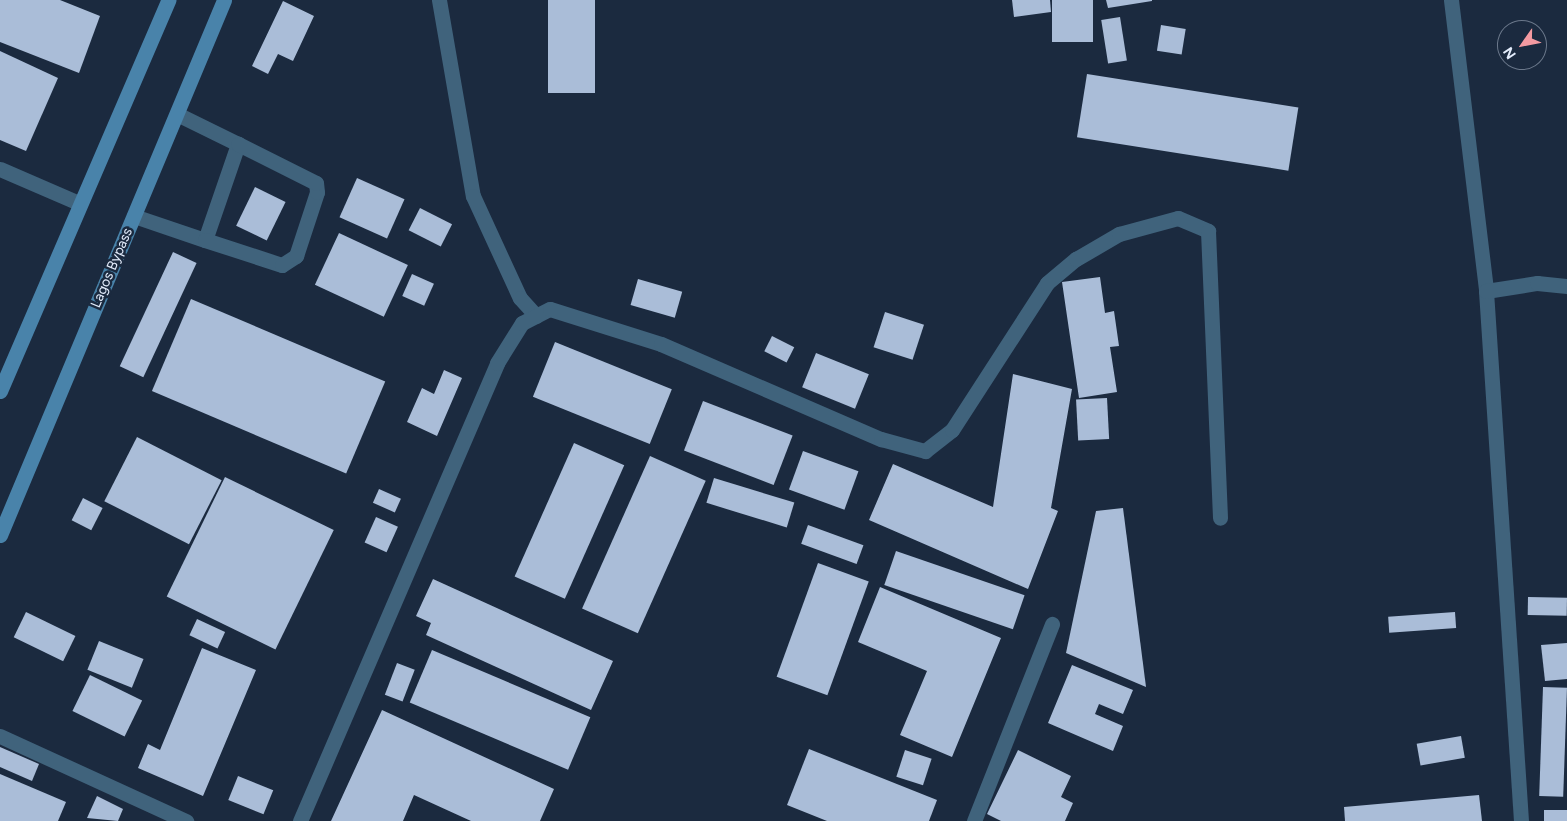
<!DOCTYPE html>
<html>
<head>
<meta charset="utf-8">
<style>
	body { margin:0 }
	#map { position:relative; width:1567px; height:821px; overflow:hidden; background:#1b2a3f; font-family:Figtree,sans-serif }
	div>[style] { position:absolute }
	[style*='--x'] { left:calc(var(--x)*1px); top:calc(var(--y)*1px); width:calc(var(--w)*1px); rotate:calc(var(--a)*1deg) }
	.building>* { inset:0; background:#aabdd8; transform-origin:0 0 }
	.lane>* { height:15px; margin:-7.5px; padding:0 7.5px; transform-origin:7.5px; border-radius:7.5px; background:#40637c }
	.street>* { height:15px; margin:-7.5px; padding:0 7.5px; transform-origin:7.5px; border-radius:7.5px; background:#40637c }
	.secondary>* { height:15px; margin:-7.5px; padding:0 7.5px; transform-origin:7.5px; border-radius:7.5px; background:#4983aa }
	span { translate:-50% -50%; white-space:nowrap; text-align:center; line-height:1.15; -webkit-text-stroke:5px #1b2a3f; paint-order:stroke }
	.street-label { font-size:14px; color:#e4edfc }
	.north { position:absolute; left:1497px; top:20px; width:50px; height:50px; box-sizing:border-box; background:#1b2a3f; border:1px solid #6b788b; border-radius:50%; rotate:237deg; font-size:14px; font-weight:700; line-height:20px; text-align:center; color:#e4edfc }
	.north::after { content:''; display:block; margin:auto; width:18px; height:22px; background:#f49aa1; clip-path:polygon(50% 0,100% 100%,50% 72%,0 100%) }
</style>
</head>
<body>
<div id="map">
	<div class="building">
		<div style="clip-path:polygon(0 0,60px 0,100px 16px,79px 73px,0 42px)"></div>
		<div style="left:548px;top:0;width:47px;height:93px"></div>
		<div style="clip-path:polygon(1012px 0,1050px 0,1051px 12px,1014px 17px)"></div>
		<div style="left:1052px;top:0;width:41px;height:42px"></div>
		<div style="clip-path:polygon(1106px 0,1152px 0,1152px 1px,1108px 8px)"></div>
		<div style="clip-path:polygon(283px 1px,314px 16px,293px 61px,278px 54px,268px 74px,252px 66px)"></div>
		<div style="left:1120px;top:17px;width:44px;height:19px;rotate:81deg"></div>
		<div style="left:1161px;top:25px;width:25px;height:26px;rotate:9deg"></div>
		<div style="clip-path:polygon(0 51px,58px 78px,26px 151px,0 140px)"></div>
		<div style="left:1087px;top:74px;width:214px;height:64px;rotate:9deg"></div>
		<div style="left:357px;top:178px;width:52px;height:43px;rotate:24deg"></div>
		<div style="left:255px;top:187px;width:34px;height:43px;rotate:26deg"></div>
		<div style="left:420px;top:208px;width:36px;height:25px;rotate:27deg"></div>
		<div style="left:339px;top:233px;width:76px;height:57px;rotate:25deg"></div>
		<div style="left:173px;top:252px;width:26px;height:126px;rotate:25deg"></div>
		<div style="left:412px;top:274px;width:24px;height:24px;rotate:24deg"></div>
		<div style="clip-path:polygon(1100px 277px,1105px 313px,1114px 311px,1119px 346px,1110px 347px,1117px 392px,1079px 398px,1062px 282px)"></div>
		<div style="left:638px;top:279px;width:46px;height:27px;rotate:16deg"></div>
		<div style="left:191px;top:299px;width:211px;height:100px;rotate:23deg"></div>
		<div style="left:885px;top:312px;width:41px;height:37px;rotate:18deg"></div>
		<div style="left:772px;top:336px;width:25px;height:17px;rotate:27deg"></div>
		<div style="left:555px;top:342px;width:126px;height:59px;rotate:22deg"></div>
		<div style="left:816px;top:353px;width:57px;height:37px;rotate:22deg"></div>
		<div style="clip-path:polygon(444px 370px,462px 378px,437px 436px,407px 422px,422px 388px,434px 394px)"></div>
		<div style="clip-path:polygon(1013px 374px,1072px 389px,1051px 508px,1058px 511px,1028px 589px,869px 520px,893px 464px,993px 507px)"></div>
		<div style="left:1107px;top:398px;width:41px;height:31px;rotate:87deg"></div>
		<div style="left:703px;top:401px;width:96px;height:53px;rotate:21deg"></div>
		<div style="left:137px;top:437px;width:95px;height:72px;rotate:27deg"></div>
		<div style="left:574px;top:443px;width:55px;height:146px;rotate:24deg"></div>
		<div style="left:803px;top:451px;width:59px;height:41px;rotate:20deg"></div>
		<div style="left:650px;top:456px;width:61px;height:167px;rotate:24deg"></div>
		<div style="left:225px;top:477px;width:121px;height:133px;rotate:26deg"></div>
		<div style="left:714px;top:478px;width:84px;height:26px;rotate:17deg"></div>
		<div style="left:379px;top:489px;width:24px;height:15px;rotate:24deg"></div>
		<div style="left:83px;top:498px;width:22px;height:25px;rotate:27deg"></div>
		<div style="clip-path:polygon(1123px 508px,1146px 687px,1066px 653px,1096px 511px)"></div>
		<div style="left:376px;top:517px;width:24px;height:28px;rotate:24deg"></div>
		<div style="left:808px;top:525px;width:59px;height:20px;rotate:20deg"></div>
		<div style="left:896px;top:551px;width:136px;height:36px;rotate:19deg"></div>
		<div style="left:818px;top:563px;width:54px;height:121px;rotate:20deg"></div>
		<div style="clip-path:polygon(433px 579px,613px 661px,591px 710px,426px 635px,431px 623px,416px 616px)"></div>
		<div style="clip-path:polygon(880px 587px,1001px 638px,952px 757px,900px 735px,927px 671px,858px 642px)"></div>
		<div style="left:1528px;top:597px;width:39px;height:18px;rotate:1deg"></div>
		<div style="left:26px;top:612px;width:55px;height:28px;rotate:26deg"></div>
		<div style="left:1455px;top:612px;width:16px;height:67px;rotate:86deg"></div>
		<div style="left:197px;top:619px;width:31px;height:18px;rotate:25deg"></div>
		<div style="left:99px;top:641px;width:48px;height:31px;rotate:22deg"></div>
		<div style="clip-path:polygon(1567px 643px,1567px 679px,1545px 681px,1541px 645px)"></div>
		<div style="clip-path:polygon(202px 648px,256px 670px,203px 796px,138px 768px,148px 744px,160px 750px)"></div>
		<div style="left:432px;top:650px;width:172px;height:57px;rotate:23deg"></div>
		<div style="left:397px;top:663px;width:19px;height:34px;rotate:21deg"></div>
		<div style="clip-path:polygon(1072px 665px,1133px 690px,1123px 714px,1099px 704px,1095px 714px,1123px 726px,1113px 751px,1048px 723px)"></div>
		<div style="left:90px;top:675px;width:58px;height:40px;rotate:26deg"></div>
		<div style="left:1543px;top:687px;width:24px;height:109px;rotate:2deg"></div>
		<div style="clip-path:polygon(382px 710px,554px 789px,540px 821px,471px 821px,414px 795px,403px 821px,331px 821px)"></div>
		<div style="left:1461px;top:736px;width:22px;height:45px;rotate:80deg"></div>
		<div style="clip-path:polygon(0 747px,39px 764px,32px 781px,0 767px)"></div>
		<div style="clip-path:polygon(809px 749px,937px 800px,929px 821px,827px 821px,787px 805px)"></div>
		<div style="left:905px;top:750px;width:28px;height:28px;rotate:18deg"></div>
		<div style="clip-path:polygon(1018px 750px,1071px 776px,1061px 797px,1073px 803px,1065px 821px,1001px 821px,987px 814px)"></div>
		<div style="clip-path:polygon(0 774px,66px 802px,58px 821px,0 821px)"></div>
		<div style="left:238px;top:776px;width:38px;height:26px;rotate:22deg"></div>
		<div style="clip-path:polygon(1479px 795px,1482px 821px,1345px 821px,1344px 807px)"></div>
		<div style="clip-path:polygon(97px 796px,123px 809px,118px 821px,87px 818px)"></div>
		<div style="left:1544px;top:810px;width:23px;height:11px"></div>
	</div>
	<div class="lane">
		<div style="--x:439;--y:0;--w:199;--a:80.2"></div>
		<div style="--x:473;--y:196;--w:112;--a:65.3"></div>
		<div style="--x:520;--y:298;--w:24;--a:48"></div>
		<div style="--x:1451;--y:0;--w:293;--a:83.1"></div>
		<div style="--x:1486;--y:291;--w:531;--a:86.22"></div>
		<div style="--x:134;--y:216;--w:75;--a:18.7"></div>
		<div style="--x:205;--y:240;--w:102;--a:-71"></div>
		<div style="--x:238;--y:144;--w:68;--a:-153.8"></div>
		<div style="--x:205;--y:240;--w:81;--a:18"></div>
		<div style="--x:282;--y:265;--w:17;--a:-33"></div>
		<div style="--x:296;--y:256;--w:67;--a:-71.8"></div>
		<div style="--x:317;--y:192;--w:9;--a:-96"></div>
		<div style="--x:316;--y:183;--w:87;--a:-153.4"></div>
		<div style="--x:1486;--y:291;--w:52;--a:-8.9"></div>
		<div style="--x:1537;--y:283;--w:30;--a:6"></div>
		<div style="--x:300;--y:821;--w:499;--a:-66.7"></div>
		<div style="--x:497;--y:363;--w:47;--a:-58"></div>
		<div style="--x:522;--y:323;--w:31;--a:-27"></div>
		<div style="--x:550;--y:309;--w:116;--a:17.5"></div>
		<div style="--x:661;--y:344;--w:240;--a:23.4"></div>
		<div style="--x:881;--y:439;--w:46;--a:15.3"></div>
		<div style="--x:925;--y:451;--w:34;--a:-38"></div>
		<div style="--x:952;--y:430;--w:175;--a:-57.1"></div>
		<div style="--x:1047;--y:283;--w:38;--a:-40"></div>
		<div style="--x:1076;--y:259;--w:50;--a:-30.2"></div>
		<div style="--x:1119;--y:234;--w:61;--a:-15.2"></div>
		<div style="--x:1178;--y:218;--w:33;--a:23"></div>
		<div style="--x:1208;--y:231;--w:287;--a:87.6"></div>
	</div>
	<div class="street">
		<div style="--x:0;--y:169;--w:86;--a:23.3"></div>
		<div style="--x:0;--y:736;--w:205;--a:24.6"></div>
		<div style="--x:974;--y:821;--w:212;--a:-68.4"></div>
	</div>
	<div class="secondary">
		<div style="--x:0;--y:391;--w:426;--a:-66.7"></div>
		<div style="--x:0;--y:535;--w:580;--a:-67.28"></div>
	</div>
	<div class="street-label">
		<span style="left:112px;top:268px;rotate:-67deg">Lagos Bypass</span>
	</div>
	<div class="north">N</div>
</div>
</body>
</html>
